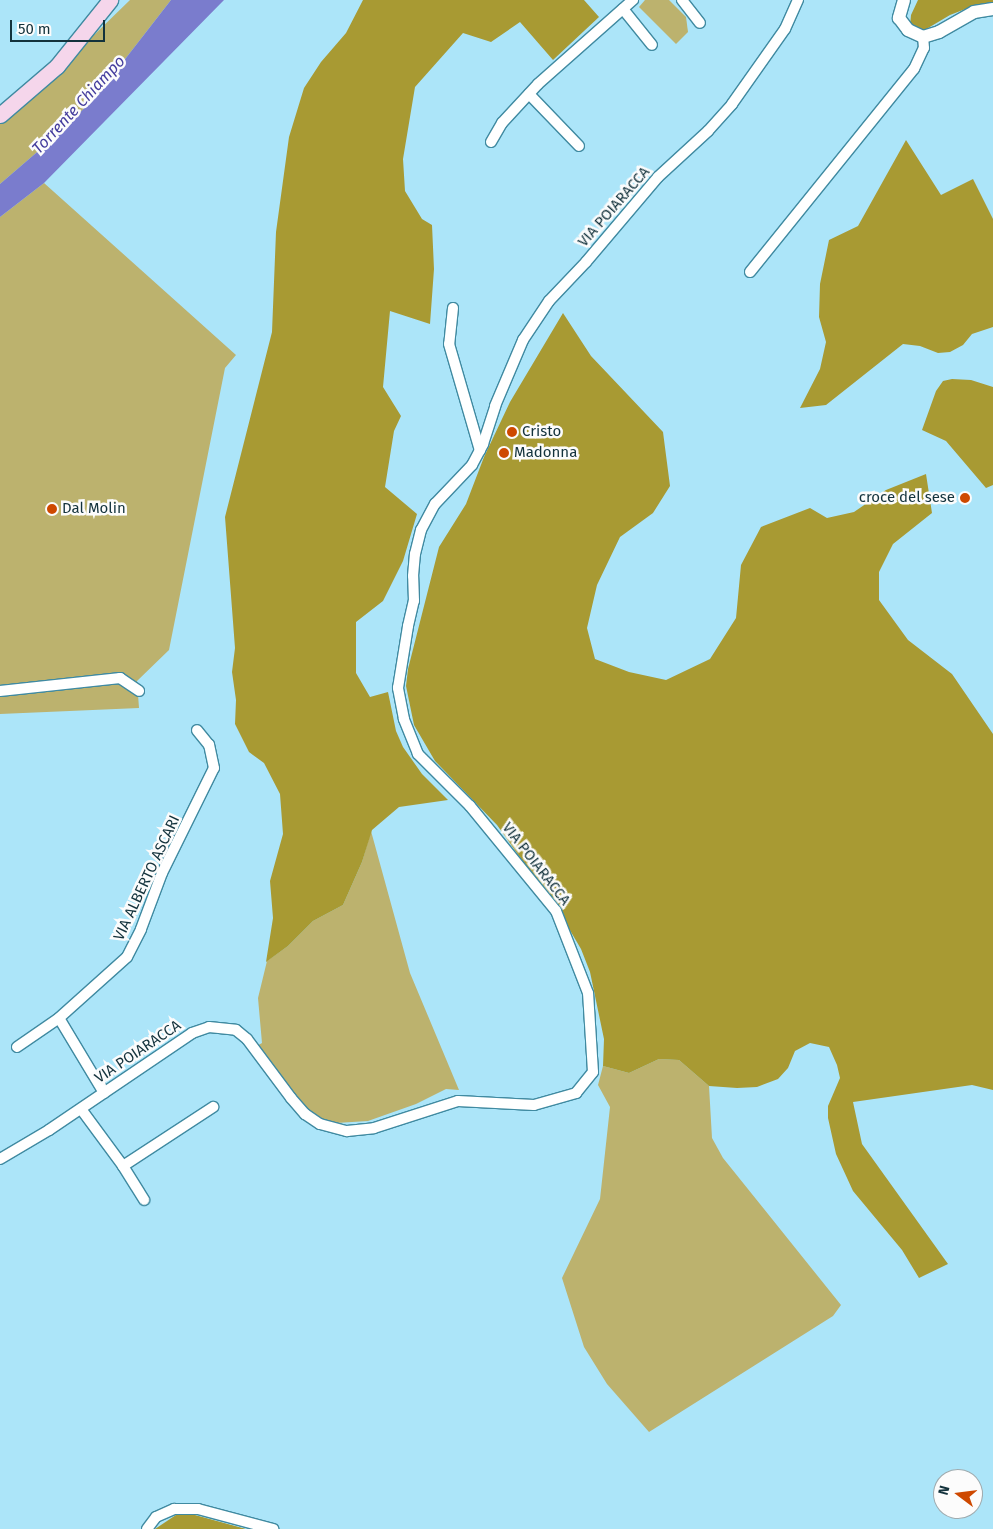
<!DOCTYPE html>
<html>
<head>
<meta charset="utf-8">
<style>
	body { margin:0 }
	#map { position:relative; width:993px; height:1529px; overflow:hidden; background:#ace5f9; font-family:"Fira Sans",sans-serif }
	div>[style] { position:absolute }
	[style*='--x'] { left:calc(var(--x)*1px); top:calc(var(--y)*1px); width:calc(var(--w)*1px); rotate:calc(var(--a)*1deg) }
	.green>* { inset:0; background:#bcb26e }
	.forest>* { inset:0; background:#a89a33 }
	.water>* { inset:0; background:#7a7ccd }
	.roads { filter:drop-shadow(1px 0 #408aa1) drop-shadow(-1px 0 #408aa1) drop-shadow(0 1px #408aa1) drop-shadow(0 -1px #408aa1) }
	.minor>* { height:10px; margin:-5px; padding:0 5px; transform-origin:5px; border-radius:5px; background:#fff }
	.tertiary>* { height:12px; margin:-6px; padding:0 6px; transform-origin:6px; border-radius:6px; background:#fff }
	.secondary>* { height:15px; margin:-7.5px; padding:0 7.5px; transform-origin:7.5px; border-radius:7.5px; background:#f5d6eb }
	.dots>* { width:14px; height:14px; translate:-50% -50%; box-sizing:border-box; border:2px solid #fcfcfc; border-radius:50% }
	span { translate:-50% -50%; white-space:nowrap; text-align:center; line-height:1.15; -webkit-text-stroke:5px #fcfcfc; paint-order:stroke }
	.street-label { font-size:15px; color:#13323c }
	.poi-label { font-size:15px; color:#13323c }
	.left { translate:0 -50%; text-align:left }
	.right { translate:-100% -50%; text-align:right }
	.water-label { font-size:16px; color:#443d9d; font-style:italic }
	.north { position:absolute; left:933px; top:1469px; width:50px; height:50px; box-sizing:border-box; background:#fcfcfc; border:1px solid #9fabaf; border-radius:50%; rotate:285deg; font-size:14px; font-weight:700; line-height:20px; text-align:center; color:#13323c }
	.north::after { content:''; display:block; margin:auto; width:18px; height:22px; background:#ce4900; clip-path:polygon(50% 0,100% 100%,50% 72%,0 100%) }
	.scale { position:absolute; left:10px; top:20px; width:95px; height:22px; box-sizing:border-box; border:2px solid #13323c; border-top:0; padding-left:6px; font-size:15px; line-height:18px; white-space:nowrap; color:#13323c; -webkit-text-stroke:4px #fcfcfc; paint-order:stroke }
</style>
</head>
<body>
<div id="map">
	<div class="green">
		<div style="clip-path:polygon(130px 0,171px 0,98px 94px,64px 129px,0 184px,0 113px,60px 68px)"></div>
		<div style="clip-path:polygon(645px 0,669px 0,686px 17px,688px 32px,676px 44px,639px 7px)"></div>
		<div style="clip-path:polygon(44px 183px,236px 355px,225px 368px,169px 650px,137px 681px,139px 708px,0 714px,0 217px)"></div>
		<div style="clip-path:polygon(371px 831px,410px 973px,459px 1090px,446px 1089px,416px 1104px,368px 1121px,320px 1124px,253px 1048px,262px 1043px,258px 998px,267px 961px,288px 946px,313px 921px,343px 905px,362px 862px)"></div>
		<div style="clip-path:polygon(659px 1059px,679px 1060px,709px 1086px,712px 1138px,723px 1158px,841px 1305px,833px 1316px,649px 1432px,607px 1384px,584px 1347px,562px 1278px,600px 1199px,610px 1107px,598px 1085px,603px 1066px,629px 1073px)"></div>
	</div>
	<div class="forest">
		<div style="clip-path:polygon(363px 0,584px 0,599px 17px,553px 60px,520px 22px,491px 42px,463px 33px,415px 87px,403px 159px,405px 191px,422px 219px,432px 225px,434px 269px,430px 324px,390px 311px,383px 387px,401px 416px,394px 431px,385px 487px,417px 514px,403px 561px,383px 601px,356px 622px,356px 673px,370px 697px,388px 692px,396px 731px,403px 747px,422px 774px,448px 800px,399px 807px,372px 830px,362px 862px,343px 905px,313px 921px,288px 946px,266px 962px,273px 918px,270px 881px,283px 834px,280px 794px,264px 763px,249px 752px,235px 724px,236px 700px,232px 672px,235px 648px,225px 517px,272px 332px,276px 232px,289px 137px,304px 88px,321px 62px,346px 33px)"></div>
		<div style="clip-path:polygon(918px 0,993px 0,993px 3px,968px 8px,950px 15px,923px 31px,910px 26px,911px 15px)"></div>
		<div style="clip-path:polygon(906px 140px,941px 195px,973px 179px,993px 219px,993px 327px,972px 334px,963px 345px,950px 352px,938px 353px,920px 346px,903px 344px,826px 405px,800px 408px,820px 369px,826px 342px,819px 317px,820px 284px,829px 240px,858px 226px)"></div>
		<div style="clip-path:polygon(563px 313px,591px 356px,663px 432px,670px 486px,653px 513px,620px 537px,597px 585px,587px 628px,595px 659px,629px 672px,666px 680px,710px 659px,736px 618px,741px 565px,761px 527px,810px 508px,827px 518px,854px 512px,886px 490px,926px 474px,932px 513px,893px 544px,879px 572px,879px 600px,908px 640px,952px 674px,993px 734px,993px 1090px,972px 1085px,853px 1102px,862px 1144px,948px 1264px,919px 1278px,902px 1250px,853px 1191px,836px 1154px,828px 1118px,828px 1106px,840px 1078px,837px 1065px,829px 1047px,810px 1043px,795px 1051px,788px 1068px,778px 1079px,757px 1087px,737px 1088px,709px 1086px,679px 1060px,659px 1059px,629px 1073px,603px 1066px,604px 1039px,590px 972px,581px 949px,561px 915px,497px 825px,435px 761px,414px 725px,406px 686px,408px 669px,439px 547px,466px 504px,484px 457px,510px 402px)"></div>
		<div style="clip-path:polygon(952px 379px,971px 380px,993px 387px,993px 485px,986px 488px,946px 441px,922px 430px,936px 391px,943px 381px)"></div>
		<div style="clip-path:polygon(176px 1515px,195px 1515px,246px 1529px,155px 1529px)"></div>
	</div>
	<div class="water">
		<div style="clip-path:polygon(171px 0,224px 0,44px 183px,0 217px,0 184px,64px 129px,98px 94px)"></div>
	</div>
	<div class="roads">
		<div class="minor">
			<div style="--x:682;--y:0;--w:29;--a:52"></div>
			<div style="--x:623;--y:9;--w:46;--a:51.1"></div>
			<div style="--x:529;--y:94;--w:72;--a:46.1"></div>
			<div style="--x:491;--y:142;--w:22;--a:-60"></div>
			<div style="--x:502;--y:123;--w:53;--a:-47.3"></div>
			<div style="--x:538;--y:84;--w:127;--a:-41.5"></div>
			<div style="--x:750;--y:272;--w:261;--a:-51.1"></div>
			<div style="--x:914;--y:69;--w:23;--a:-65"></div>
			<div style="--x:924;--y:48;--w:11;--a:-95"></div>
			<div style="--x:453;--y:308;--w:36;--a:96"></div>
			<div style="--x:449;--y:344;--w:111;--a:73.8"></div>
			<div style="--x:0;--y:691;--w:121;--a:-6.2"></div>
			<div style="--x:120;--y:678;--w:23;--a:34"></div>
			<div style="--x:17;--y:1047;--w:51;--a:-34.6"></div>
			<div style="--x:104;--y:1093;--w:87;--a:-121"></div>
			<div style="--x:59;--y:1018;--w:91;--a:-41.9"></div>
			<div style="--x:127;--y:957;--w:31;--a:-63"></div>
			<div style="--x:141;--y:929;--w:60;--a:-69.4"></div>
			<div style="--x:162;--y:873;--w:117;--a:-63.7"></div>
			<div style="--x:214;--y:768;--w:24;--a:-102"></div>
			<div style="--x:209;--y:745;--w:19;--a:-129"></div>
			<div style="--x:81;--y:1109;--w:71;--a:53.6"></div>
			<div style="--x:123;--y:1166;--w:108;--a:-33.2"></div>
			<div style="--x:0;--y:1159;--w:57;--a:-30.6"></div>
			<div style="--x:49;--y:1130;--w:173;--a:-34.1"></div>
			<div style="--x:192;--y:1033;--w:18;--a:-19"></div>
			<div style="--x:209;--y:1027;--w:27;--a:6"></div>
			<div style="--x:236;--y:1030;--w:14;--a:39"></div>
			<div style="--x:247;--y:1039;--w:74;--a:53.3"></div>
			<div style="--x:291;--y:1098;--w:21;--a:49"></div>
			<div style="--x:305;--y:1114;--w:18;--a:34"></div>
			<div style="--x:320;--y:1124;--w:28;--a:15"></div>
			<div style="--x:347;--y:1131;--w:27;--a:-6"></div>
			<div style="--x:374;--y:1128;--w:88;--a:-17.8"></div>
			<div style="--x:458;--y:1101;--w:76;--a:3"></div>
			<div style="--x:534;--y:1105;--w:44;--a:-15.9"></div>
			<div style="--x:576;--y:1093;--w:27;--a:-51"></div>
			<div style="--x:593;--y:1072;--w:79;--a:-93.6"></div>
			<div style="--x:588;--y:993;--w:88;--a:-111.3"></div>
			<div style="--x:556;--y:911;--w:136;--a:-129.3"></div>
			<div style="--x:470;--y:806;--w:74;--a:-135"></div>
			<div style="--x:418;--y:754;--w:38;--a:-112"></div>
			<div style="--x:404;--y:719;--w:32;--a:-101"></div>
			<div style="--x:398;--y:688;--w:63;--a:-80.8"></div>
			<div style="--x:408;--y:626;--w:26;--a:-77"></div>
			<div style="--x:414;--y:601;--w:25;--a:-92"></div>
			<div style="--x:413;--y:576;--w:22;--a:-85"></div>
			<div style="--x:415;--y:554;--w:25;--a:-76"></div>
			<div style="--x:421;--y:530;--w:30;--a:-62"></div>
			<div style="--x:435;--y:504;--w:54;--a:-46.5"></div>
			<div style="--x:472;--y:465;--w:24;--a:-62"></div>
			<div style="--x:483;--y:444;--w:40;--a:-72"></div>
			<div style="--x:495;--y:406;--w:72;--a:-67"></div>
			<div style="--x:523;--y:340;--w:47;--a:-56.3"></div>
			<div style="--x:549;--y:301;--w:54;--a:-46.5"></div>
			<div style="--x:586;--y:262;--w:111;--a:-49.7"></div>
			<div style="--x:658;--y:177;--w:68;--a:-42.6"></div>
			<div style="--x:708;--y:131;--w:36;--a:-48"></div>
			<div style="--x:732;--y:104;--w:92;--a:-54.8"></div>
			<div style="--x:785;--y:29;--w:32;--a:-66"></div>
			<div style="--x:123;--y:1166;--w:40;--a:58"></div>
			<div style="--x:147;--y:1529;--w:15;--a:-53"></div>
			<div style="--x:156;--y:1517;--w:20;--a:-24"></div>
			<div style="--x:174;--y:1509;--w:24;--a:0"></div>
			<div style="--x:198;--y:1509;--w:78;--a:14.9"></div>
		</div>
		<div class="tertiary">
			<div style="--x:904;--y:0;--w:19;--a:106"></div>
			<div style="--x:899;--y:18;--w:15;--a:53"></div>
			<div style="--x:908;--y:30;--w:17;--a:25"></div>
			<div style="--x:923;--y:37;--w:17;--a:-17"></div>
			<div style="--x:939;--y:32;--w:40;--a:-29.7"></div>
			<div style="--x:974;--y:12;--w:19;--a:-9"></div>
		</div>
		<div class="secondary">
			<div style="--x:0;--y:115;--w:75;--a:-40.7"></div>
			<div style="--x:57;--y:66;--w:85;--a:-51.2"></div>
		</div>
	</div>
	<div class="dots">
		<div style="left:512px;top:432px;background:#ce4900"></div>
		<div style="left:504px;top:453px;background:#ce4900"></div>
		<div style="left:965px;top:498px;background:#ce4900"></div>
		<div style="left:52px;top:509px;background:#ce4900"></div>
	</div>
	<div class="street-label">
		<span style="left:614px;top:207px;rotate:-49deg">VIA POIARACCA</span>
		<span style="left:536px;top:864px;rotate:52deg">VIA POIARACCA</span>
		<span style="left:147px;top:878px;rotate:-65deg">VIA ALBERTO ASCARI</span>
		<span style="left:138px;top:1052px;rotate:-34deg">VIA POIARACCA</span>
	</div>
	<div class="poi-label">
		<span class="left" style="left:522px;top:432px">Cristo</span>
		<span class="left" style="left:514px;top:453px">Madonna</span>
		<span class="right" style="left:955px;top:498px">croce del sese</span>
		<span class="left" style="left:62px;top:509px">Dal Molin</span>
	</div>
	<div class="water-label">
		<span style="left:79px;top:105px;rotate:-47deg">Torrente Chiampo</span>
	</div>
	<div class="north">N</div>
	<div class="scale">50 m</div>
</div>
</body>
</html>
